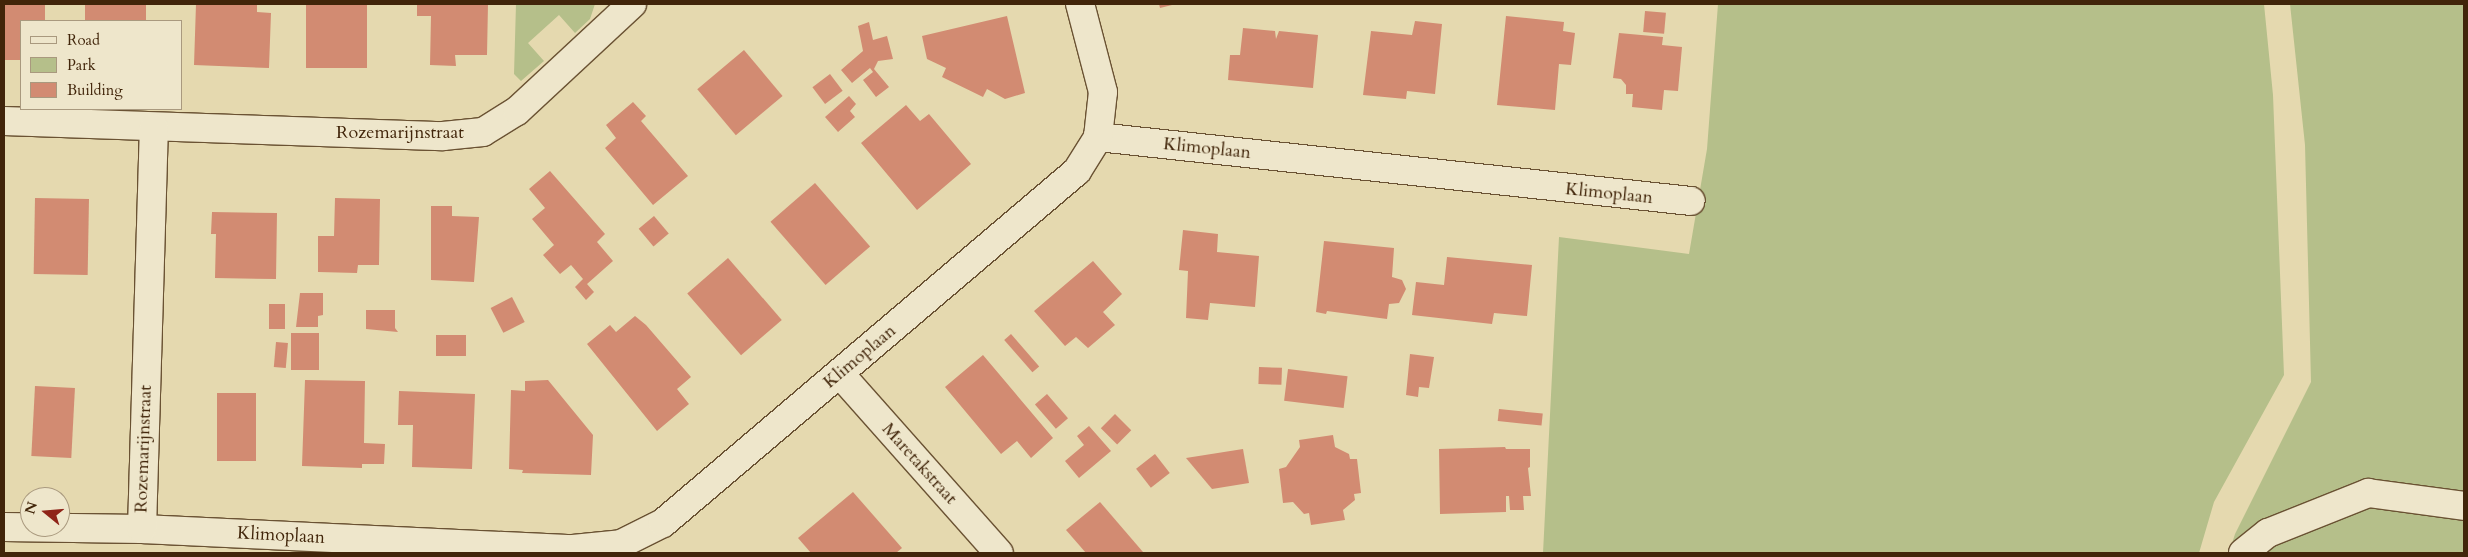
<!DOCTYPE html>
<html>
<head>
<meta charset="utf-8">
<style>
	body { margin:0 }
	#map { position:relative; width:2468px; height:557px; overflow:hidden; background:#e5d9af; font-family:Cardo,serif }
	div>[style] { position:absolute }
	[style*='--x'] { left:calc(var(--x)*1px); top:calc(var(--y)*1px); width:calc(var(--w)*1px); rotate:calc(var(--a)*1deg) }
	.green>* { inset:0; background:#b5bf8a }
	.building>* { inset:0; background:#d28b72; transform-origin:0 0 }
	.roads { filter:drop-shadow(1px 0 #6a5233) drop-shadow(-1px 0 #6a5233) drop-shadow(0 1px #6a5233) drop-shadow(0 -1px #6a5233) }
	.minor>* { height:28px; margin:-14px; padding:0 14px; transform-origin:14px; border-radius:14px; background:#eee6cb }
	span { translate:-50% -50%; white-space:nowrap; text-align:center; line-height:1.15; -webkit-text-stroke:4px #eee6cb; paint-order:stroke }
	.street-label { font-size:18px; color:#41250a }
	.frame { position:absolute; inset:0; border:5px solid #41250a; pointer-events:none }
	.legend { position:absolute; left:20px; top:20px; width:162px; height:90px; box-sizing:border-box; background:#eee6cb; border:1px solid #a9997e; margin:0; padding:6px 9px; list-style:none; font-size:15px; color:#41250a }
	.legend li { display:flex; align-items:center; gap:10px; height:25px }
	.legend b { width:25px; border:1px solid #a9997e }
	.north { position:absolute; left:20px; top:487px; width:50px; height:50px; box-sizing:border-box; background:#eee6cb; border:1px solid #a9997e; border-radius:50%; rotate:287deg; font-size:14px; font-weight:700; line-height:20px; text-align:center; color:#41250a }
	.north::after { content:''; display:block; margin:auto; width:18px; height:22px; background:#8f2418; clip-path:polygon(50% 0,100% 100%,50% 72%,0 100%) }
</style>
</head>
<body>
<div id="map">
	<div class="green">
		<div style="clip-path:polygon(516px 4px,595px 4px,590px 19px,575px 33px,559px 15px,528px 43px,544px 61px,521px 81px,514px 74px)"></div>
		<div style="clip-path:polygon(1718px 4px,2264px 4px,2273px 95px,2284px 375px,2214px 502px,2199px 553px,1543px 553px,1559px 237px,1689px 254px,1707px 149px)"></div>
		<div style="clip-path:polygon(2290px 4px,2464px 4px,2464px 553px,2229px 553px,2235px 534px,2311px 382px,2305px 145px)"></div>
	</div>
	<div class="building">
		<div style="clip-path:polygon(4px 4px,45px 4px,45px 21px,21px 21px,21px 60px,4px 60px)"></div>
		<div style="left:85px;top:4px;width:61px;height:17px"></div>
		<div style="clip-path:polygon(196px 4px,257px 4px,257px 12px,271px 13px,269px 68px,194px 65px)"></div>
		<div style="left:306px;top:4px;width:61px;height:64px"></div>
		<div style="clip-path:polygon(417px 4px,488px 4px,487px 55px,455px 55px,456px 66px,430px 65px,431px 16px,417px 16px)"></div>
		<div style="clip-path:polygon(1159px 4px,1176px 4px,1160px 8px)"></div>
		<div style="left:1645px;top:11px;width:21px;height:21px;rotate:5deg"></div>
		<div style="clip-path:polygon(1007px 16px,1025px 93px,1005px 99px,987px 89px,983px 97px,942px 77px,946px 68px,927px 59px,922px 36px)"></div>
		<div style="clip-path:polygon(1506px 16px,1564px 22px,1563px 31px,1575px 33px,1571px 65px,1559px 64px,1555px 110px,1497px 105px)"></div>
		<div style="clip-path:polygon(1415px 21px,1442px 24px,1435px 94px,1407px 91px,1406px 99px,1363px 95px,1371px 31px,1412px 35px)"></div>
		<div style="clip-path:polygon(869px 22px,873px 40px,887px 36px,893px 59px,878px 61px,874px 69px,889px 87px,876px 97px,863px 80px,873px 72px,870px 68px,852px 83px,841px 70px,863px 51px,858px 26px)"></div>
		<div style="clip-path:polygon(1243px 28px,1275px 31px,1276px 39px,1279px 31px,1318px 35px,1313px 88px,1228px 80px,1230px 55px,1240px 55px)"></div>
		<div style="clip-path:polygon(1619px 33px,1663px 37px,1662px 45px,1682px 47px,1678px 91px,1664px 90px,1662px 110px,1632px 107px,1633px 94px,1626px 94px,1626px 85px,1621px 79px,1613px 78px)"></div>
		<div style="left:744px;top:50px;width:60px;height:61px;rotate:50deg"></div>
		<div style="left:830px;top:74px;width:21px;height:22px;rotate:53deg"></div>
		<div style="clip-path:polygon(849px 96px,856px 104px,850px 111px,855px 117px,838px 132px,825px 117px)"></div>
		<div style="clip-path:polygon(633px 102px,646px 116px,641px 121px,688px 176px,653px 205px,605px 148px,616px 138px,606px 125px)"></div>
		<div style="clip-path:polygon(906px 105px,920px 121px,929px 114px,971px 164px,917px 210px,861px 143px)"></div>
		<div style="clip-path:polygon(550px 171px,605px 234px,597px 242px,613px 261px,587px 284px,594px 292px,586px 300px,575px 287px,583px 279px,571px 265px,560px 274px,543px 255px,554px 245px,532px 219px,545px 208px,529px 189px)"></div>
		<div style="left:815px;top:183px;width:84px;height:59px;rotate:49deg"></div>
		<div style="left:35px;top:198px;width:54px;height:76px;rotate:1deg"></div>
		<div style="clip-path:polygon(335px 198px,380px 199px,379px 265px,358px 265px,357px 273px,318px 272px,318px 236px,334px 236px)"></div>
		<div style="clip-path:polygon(431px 206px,452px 206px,452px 216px,479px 217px,474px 282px,431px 280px)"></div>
		<div style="clip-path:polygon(212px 212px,277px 213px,276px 279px,215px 278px,216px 234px,211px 234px)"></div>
		<div style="left:654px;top:216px;width:23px;height:20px;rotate:50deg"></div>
		<div style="clip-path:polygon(1183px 230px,1218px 234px,1217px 252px,1259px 256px,1255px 307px,1210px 303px,1208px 320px,1186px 318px,1188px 271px,1179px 270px)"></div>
		<div style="clip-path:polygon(1324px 241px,1394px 248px,1392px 277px,1402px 280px,1406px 289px,1399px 303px,1389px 304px,1387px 319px,1327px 311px,1326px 314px,1316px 312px)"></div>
		<div style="clip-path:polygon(1447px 257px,1532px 265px,1527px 316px,1494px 313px,1492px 324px,1412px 315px,1416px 282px,1444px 285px)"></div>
		<div style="left:728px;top:258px;width:82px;height:54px;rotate:49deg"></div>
		<div style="clip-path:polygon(1093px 261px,1122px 294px,1103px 312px,1115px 325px,1088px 348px,1076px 337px,1065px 346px,1034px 311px)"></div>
		<div style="clip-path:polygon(300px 293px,323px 293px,323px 315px,318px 316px,318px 327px,296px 327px)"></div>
		<div style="left:512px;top:297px;width:28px;height:24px;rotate:63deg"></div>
		<div style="left:269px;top:304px;width:16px;height:25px"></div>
		<div style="clip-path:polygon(366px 310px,395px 310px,395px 328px,398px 332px,366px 329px)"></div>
		<div style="clip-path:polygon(635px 316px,646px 325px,691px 377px,677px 389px,689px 404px,657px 431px,587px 344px,610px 325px,616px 332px)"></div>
		<div style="left:291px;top:333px;width:28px;height:37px"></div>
		<div style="left:1011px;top:334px;width:43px;height:9px;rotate:49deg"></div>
		<div style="left:436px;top:335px;width:30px;height:21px"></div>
		<div style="left:276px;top:342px;width:12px;height:25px;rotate:5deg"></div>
		<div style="clip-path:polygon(1410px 354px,1434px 357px,1429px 388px,1419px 387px,1418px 397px,1406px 395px)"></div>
		<div style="clip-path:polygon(983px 355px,1053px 438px,1031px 458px,1017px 441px,1001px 454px,945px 387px)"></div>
		<div style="left:1259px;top:367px;width:23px;height:17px;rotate:2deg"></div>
		<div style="left:1288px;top:369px;width:60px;height:32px;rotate:7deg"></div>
		<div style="clip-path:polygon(305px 380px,365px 381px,364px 443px,385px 444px,384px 464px,362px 464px,362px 468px,302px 466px)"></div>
		<div style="clip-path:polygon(548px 380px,593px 435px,591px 475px,522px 473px,523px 470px,509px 469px,511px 390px,525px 391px,525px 381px)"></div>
		<div style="left:35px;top:386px;width:40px;height:70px;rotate:3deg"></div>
		<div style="clip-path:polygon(399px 391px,475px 394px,472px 469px,412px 467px,413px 425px,398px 425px)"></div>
		<div style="left:217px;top:393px;width:39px;height:68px"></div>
		<div style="left:1047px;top:394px;width:32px;height:16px;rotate:49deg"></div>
		<div style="left:1499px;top:409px;width:44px;height:12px;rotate:6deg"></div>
		<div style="left:1115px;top:414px;width:23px;height:20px;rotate:45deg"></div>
		<div style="clip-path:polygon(1089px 426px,1111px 451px,1079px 478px,1065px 461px,1084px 445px,1077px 436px)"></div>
		<div style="clip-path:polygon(1333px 435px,1335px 447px,1349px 454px,1350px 459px,1357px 459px,1361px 493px,1354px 494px,1355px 500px,1343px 510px,1345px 520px,1311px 525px,1309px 513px,1304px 514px,1293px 502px,1283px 503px,1279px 469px,1286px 467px,1300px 447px,1299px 440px)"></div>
		<div style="clip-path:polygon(1505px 447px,1506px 449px,1530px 449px,1530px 467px,1528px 468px,1531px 496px,1523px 496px,1524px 510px,1510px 510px,1509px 496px,1506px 496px,1506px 512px,1440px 514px,1439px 449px)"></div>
		<div style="clip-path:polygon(1243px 449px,1249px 483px,1212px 489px,1186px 458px)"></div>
		<div style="left:1155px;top:454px;width:24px;height:24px;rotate:52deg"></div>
		<div style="clip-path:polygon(853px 492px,902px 548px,896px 553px,811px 553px,798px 538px)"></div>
		<div style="clip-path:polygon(1100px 502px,1143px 552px,1086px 553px,1066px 530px)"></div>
	</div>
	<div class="roads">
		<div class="minor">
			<div style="--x:4;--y:121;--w:439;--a:2"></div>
			<div style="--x:443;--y:136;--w:40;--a:-5.7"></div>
			<div style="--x:483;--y:132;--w:40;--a:-32"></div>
			<div style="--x:517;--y:111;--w:157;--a:-42.9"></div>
			<div style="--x:1098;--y:137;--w:596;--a:6.16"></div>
			<div style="--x:840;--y:374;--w:239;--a:48.4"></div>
			<div style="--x:4;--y:527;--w:138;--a:0.8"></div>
			<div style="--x:142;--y:529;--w:431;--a:2.7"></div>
			<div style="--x:573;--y:549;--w:48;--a:-5.9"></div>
			<div style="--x:621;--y:544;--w:47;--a:-26.6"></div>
			<div style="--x:663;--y:523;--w:543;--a:-40.37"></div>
			<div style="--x:1077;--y:171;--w:40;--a:-58"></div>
			<div style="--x:1098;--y:137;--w:45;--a:-83.7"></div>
			<div style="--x:1103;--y:92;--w:91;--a:-104.6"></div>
			<div style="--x:142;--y:529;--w:401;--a:-88.3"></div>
			<div style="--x:2243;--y:553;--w:32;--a:-39"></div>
			<div style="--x:2268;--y:533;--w:108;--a:-21.8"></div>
			<div style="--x:2368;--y:493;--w:97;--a:7.7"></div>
		</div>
	</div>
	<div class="street-label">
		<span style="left:400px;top:133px">Rozemarijnstraat</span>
		<span style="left:1207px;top:149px;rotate:6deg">Klimoplaan</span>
		<span style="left:1609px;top:194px;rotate:6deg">Klimoplaan</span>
		<span style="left:860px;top:357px;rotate:-40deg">Klimoplaan</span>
		<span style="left:144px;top:449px;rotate:-88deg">Rozemarijnstraat</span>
		<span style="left:919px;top:464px;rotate:48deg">Maretakstraat</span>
		<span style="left:281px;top:536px;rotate:3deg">Klimoplaan</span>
	</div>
	<div class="frame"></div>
	<ul class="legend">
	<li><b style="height:6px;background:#eee6cb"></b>Road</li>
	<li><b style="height:14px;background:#b5bf8a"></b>Park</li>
	<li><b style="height:14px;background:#d28b72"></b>Building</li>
	</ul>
	<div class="north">N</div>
</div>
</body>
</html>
